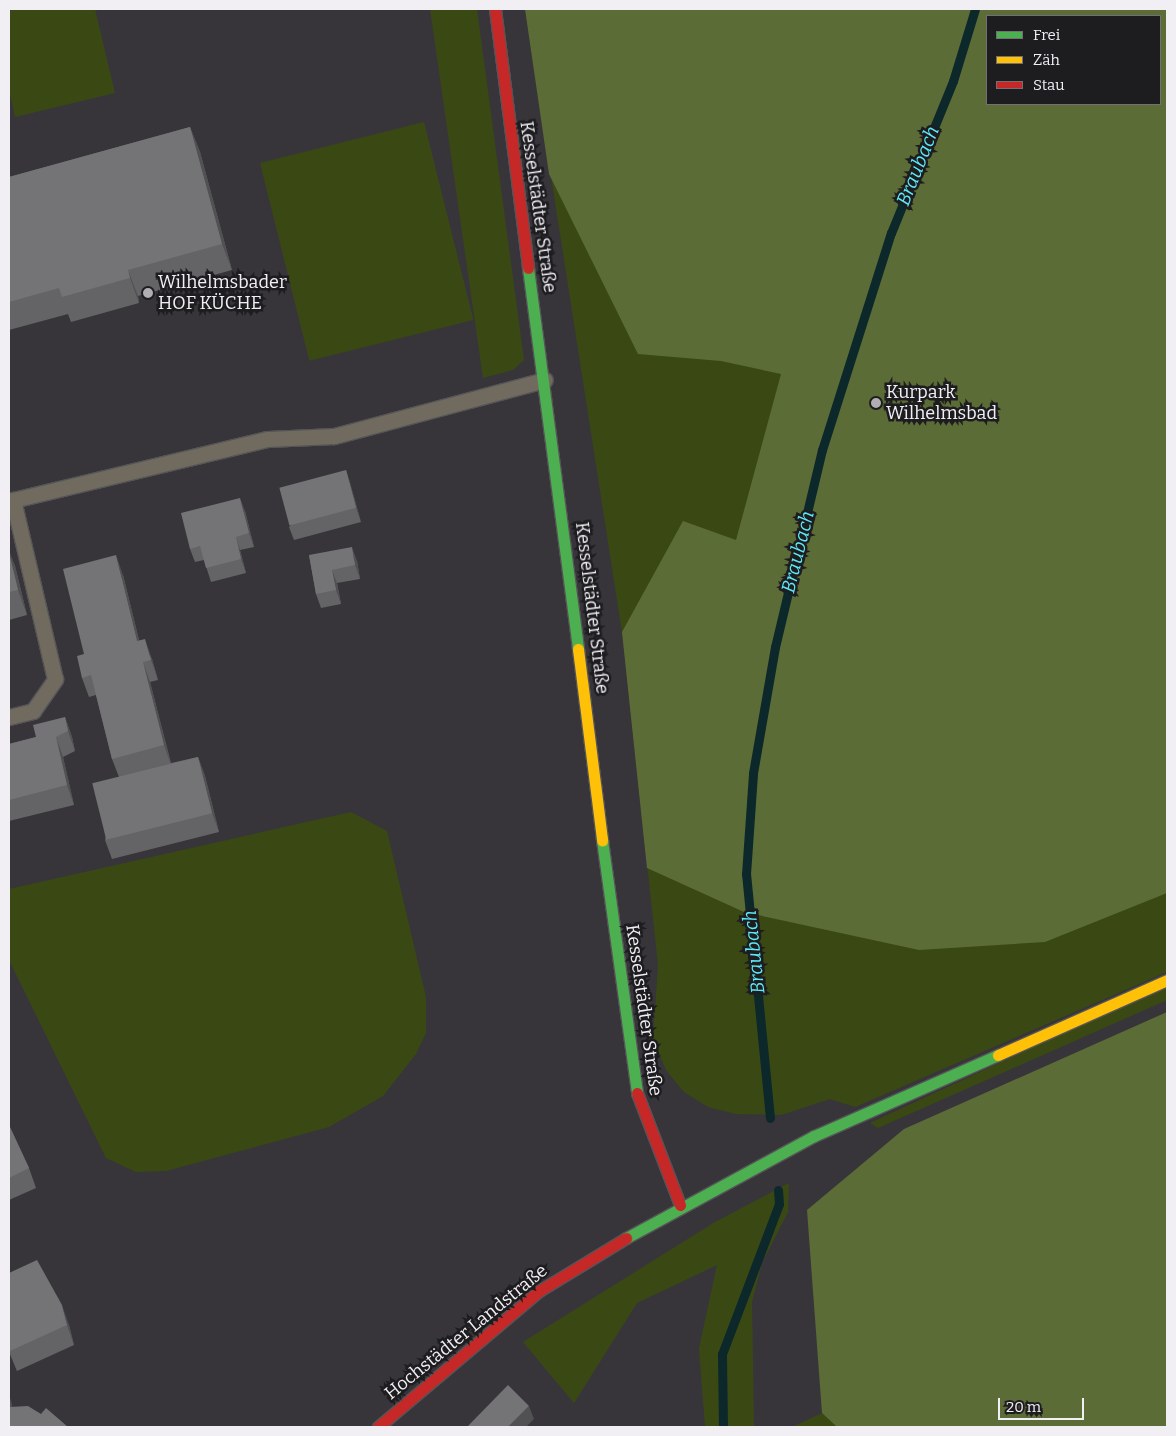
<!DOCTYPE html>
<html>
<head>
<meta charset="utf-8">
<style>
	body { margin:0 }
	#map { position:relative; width:1176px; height:1436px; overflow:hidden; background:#37353a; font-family:Bitter,serif }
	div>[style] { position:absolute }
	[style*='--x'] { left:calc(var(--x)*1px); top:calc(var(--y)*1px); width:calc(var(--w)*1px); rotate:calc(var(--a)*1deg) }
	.green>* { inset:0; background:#3a4914; transform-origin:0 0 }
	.forest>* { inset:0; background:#5c6c37 }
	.stream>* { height:9px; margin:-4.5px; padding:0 4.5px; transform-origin:4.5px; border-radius:4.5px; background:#0c282b }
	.roads { filter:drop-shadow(1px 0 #555457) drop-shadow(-1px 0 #555457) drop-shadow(0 1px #555457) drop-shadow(0 -1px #555457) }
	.lane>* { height:15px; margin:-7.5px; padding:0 7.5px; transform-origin:7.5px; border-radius:7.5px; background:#706b5e }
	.fast>* { height:11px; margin:-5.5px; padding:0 5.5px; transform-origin:5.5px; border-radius:5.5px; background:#4caf50 }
	.slow>* { height:11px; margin:-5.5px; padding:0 5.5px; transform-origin:5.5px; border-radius:5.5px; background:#ffc107 }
	.jam>* { height:11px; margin:-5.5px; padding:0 5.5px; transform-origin:5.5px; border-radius:5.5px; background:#c62828 }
	.wall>* { inset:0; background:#646365 }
	.shaded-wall>* { inset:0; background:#515053 }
	.building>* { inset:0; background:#747376; transform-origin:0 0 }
	.dots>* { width:14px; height:14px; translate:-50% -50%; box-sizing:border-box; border:2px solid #1d1c1f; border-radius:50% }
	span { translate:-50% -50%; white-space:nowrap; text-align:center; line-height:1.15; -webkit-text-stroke:5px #1d1c1f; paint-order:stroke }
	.street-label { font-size:18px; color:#f1eff4 }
	.poi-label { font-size:18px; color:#f1eff4 }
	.left { translate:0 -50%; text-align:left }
	.water-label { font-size:19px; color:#5de9f7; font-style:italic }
	.frame { position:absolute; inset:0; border:10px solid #f1eff4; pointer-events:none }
	.legend { position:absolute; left:986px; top:15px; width:175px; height:90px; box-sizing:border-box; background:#1d1c1f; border:1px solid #727074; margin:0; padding:6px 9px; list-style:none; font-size:15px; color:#f1eff4 }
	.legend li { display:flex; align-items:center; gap:10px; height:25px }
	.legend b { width:25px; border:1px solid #727074 }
	.scale { position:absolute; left:998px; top:1398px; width:86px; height:22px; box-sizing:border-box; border:2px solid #f1eff4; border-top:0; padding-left:6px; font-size:15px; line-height:18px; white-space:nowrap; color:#f1eff4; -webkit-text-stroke:4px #1d1c1f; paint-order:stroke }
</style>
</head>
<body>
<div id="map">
	<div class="green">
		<div style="clip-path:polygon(9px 9px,95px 9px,115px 93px,15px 117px,9px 89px)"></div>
		<div style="clip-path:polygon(430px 9px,477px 9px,524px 360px,513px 370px,483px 378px)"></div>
		<div style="clip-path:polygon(evenodd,525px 9px,1167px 9px,1167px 972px,855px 1107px,830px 1099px,781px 1115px,736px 1114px,708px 1107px,684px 1092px,666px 1070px,653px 1040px,658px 965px,622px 632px,525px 9px,987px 16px,1160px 16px,1160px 104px,987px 104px,987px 16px)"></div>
		<div style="left:424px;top:122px;width:204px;height:169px;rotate:76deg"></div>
		<div style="clip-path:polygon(351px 812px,387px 831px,426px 997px,426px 1033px,416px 1054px,383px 1096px,329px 1127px,166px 1171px,136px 1172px,106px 1158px,9px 960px,9px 889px)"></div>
		<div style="clip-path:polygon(1167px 985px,1167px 1000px,878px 1128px,870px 1123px)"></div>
		<div style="clip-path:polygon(789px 1183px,788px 1212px,762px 1263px,752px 1302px,754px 1427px,705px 1427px,699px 1348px,717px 1265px,637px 1303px,574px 1403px,523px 1342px,715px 1222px)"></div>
		<div style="clip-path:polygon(822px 1413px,837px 1427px,792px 1427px)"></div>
	</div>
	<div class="forest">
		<div style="clip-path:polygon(evenodd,525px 9px,1167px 9px,1167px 893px,1045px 942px,919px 950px,744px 912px,647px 868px,622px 632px,683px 521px,736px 540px,781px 374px,721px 361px,638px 354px,549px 174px,525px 9px,987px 16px,1160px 16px,1160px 104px,987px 104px,987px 16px)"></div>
		<div style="clip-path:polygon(1167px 1012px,1167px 1427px,837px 1427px,822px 1413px,807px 1210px,904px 1129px)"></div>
	</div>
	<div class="stream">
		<div style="--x:770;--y:1118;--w:245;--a:-95.6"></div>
		<div style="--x:746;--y:874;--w:101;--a:-86"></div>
		<div style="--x:753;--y:773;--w:128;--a:-80.1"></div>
		<div style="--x:775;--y:647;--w:203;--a:-76.6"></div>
		<div style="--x:822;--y:450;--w:228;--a:-72.4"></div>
		<div style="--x:891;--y:233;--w:164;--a:-67.8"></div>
		<div style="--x:953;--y:81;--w:75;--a:-73"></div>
		<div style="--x:723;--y:1427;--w:73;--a:-90.8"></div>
		<div style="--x:722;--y:1354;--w:160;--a:-69.2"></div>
		<div style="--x:779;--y:1204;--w:14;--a:-94"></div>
	</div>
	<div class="roads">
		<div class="lane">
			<div style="--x:9;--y:501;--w:266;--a:-13.5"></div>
			<div style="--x:268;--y:439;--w:66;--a:-2.6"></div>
			<div style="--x:334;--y:436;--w:218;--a:-14.9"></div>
			<div style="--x:9;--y:717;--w:25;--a:-14"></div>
			<div style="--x:33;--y:711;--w:39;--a:-55"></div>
			<div style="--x:55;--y:679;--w:184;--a:-103.2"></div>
		</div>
		<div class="fast">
			<div style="--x:528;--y:268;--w:384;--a:82.5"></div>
			<div style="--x:602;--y:840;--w:255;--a:82.1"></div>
			<div style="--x:626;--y:1238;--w:214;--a:-28.5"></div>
			<div style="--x:814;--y:1136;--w:201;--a:-23.8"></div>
		</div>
		<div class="slow">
			<div style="--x:578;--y:649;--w:193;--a:82.8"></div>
			<div style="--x:998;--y:1055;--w:185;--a:-23.9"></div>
		</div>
		<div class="jam">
			<div style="--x:495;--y:9;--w:261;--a:82.7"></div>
			<div style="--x:637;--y:1093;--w:120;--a:69"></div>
			<div style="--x:378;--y:1427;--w:211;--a:-40.2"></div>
			<div style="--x:539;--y:1291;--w:102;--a:-31.3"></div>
		</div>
	</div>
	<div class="wall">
		<div style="clip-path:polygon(190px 127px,200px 152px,232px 270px,138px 296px,139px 303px,71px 322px,68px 314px,9px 330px,9px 177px)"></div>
		<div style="clip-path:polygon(346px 470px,350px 483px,361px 522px,294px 540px,289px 527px)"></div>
		<div style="clip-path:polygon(245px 511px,254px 547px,240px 550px,246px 573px,211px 582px,204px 560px,195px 562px,190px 549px)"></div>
		<div style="clip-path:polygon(9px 553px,15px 566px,27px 615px,9px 620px)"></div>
		<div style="clip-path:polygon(309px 555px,357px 561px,360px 579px,337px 583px,341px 604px,321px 608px,316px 594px)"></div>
		<div style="clip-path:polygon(123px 575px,139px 640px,152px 659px,158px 680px,150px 682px,171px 763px,198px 757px,205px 776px,219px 832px,112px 859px,105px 840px,119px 777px,112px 759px,96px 695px,89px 697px,82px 678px,84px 654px)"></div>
		<div style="clip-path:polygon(65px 717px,72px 737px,75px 751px,63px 757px,74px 805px,9px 821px,9px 744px,36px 737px)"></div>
		<div style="clip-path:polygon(9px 1125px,29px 1168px,36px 1188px,9px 1200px)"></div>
		<div style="clip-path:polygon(9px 1273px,69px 1325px,74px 1345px,17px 1371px,9px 1352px)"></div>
	</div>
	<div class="shaded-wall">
		<div style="clip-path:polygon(190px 127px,200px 152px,232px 270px,222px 244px)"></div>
		<div style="clip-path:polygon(128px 270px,138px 296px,139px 303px,130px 278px)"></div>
		<div style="clip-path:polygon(346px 470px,350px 483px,361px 522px,356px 508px)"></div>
		<div style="clip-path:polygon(240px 498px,245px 511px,254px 547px,249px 533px)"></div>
		<div style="clip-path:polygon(236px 537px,240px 550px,246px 573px,241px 559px)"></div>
		<div style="clip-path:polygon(352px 547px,357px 561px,360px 579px,355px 565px)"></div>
		<div style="clip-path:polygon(9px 550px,15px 566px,27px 615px,18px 590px,9px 553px)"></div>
		<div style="clip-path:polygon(116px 555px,123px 575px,144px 660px,137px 641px)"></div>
		<div style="clip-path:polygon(332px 570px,337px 583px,341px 604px,336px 590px)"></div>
		<div style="clip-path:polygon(145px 639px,152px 659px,158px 680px,151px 660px)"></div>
		<div style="clip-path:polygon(143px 662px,150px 682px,171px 765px,164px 745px)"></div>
		<div style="clip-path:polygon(65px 717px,72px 737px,75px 751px,68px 731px)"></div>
		<div style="clip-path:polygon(56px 737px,63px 757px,74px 805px,67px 785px)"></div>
		<div style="clip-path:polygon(198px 757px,205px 776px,219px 832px,212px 813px)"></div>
		<div style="clip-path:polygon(62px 1305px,69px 1325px,74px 1345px,67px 1325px)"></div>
		<div style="clip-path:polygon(9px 1395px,12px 1404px,11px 1427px,9px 1427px)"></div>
		<div style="clip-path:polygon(529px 1406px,534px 1419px,526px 1427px,508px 1427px)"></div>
	</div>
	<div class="building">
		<div style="clip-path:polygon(190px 127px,222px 244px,128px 270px,130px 278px,62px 297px,59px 288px,9px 302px,9px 177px)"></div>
		<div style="left:346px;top:470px;width:39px;height:69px;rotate:75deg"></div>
		<div style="clip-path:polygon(240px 498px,249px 533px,236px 537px,241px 559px,206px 568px,200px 546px,190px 549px,181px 513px)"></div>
		<div style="clip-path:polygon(352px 547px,355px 565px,332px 570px,336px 590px,316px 594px,309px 555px)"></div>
		<div style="clip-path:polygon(9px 553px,18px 590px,9px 592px)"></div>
		<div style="clip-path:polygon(116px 555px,137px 641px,145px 639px,151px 660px,143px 662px,164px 745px,112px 759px,91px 675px,82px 678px,77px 656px,84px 654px,63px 569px)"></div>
		<div style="clip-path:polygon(65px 717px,68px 731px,56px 737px,67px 785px,9px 800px,9px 744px,36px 737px,33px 725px)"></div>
		<div style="left:198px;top:757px;width:58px;height:109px;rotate:76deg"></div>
		<div style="clip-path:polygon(9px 1125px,29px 1168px,9px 1178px)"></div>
		<div style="clip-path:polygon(37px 1260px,62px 1305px,67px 1325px,10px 1351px,9px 1348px,9px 1273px)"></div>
		<div style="clip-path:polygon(508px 1385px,529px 1406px,508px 1427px,467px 1427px)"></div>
		<div style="clip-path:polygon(28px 1406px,41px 1414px,46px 1408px,68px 1427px,9px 1427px,9px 1407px)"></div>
	</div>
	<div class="dots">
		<div style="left:148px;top:293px;background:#b0aeb3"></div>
		<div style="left:876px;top:403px;background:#b0aeb3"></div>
	</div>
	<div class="street-label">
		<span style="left:538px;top:207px;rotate:82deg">Kesselstädter Straße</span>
		<span style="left:592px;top:608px;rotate:83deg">Kesselstädter Straße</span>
		<span style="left:644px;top:1010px;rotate:82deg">Kesselstädter Straße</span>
		<span style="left:466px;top:1332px;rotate:-39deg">Hochstädter Landstraße</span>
	</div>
	<div class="poi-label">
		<span class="left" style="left:158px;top:293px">Wilhelmsbader<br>HOF KÜCHE</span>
		<span class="left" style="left:886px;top:403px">Kurpark<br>Wilhelmsbad</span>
	</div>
	<div class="water-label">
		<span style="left:918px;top:166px;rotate:-68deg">Braubach</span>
		<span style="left:798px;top:552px;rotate:-76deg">Braubach</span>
		<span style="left:754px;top:952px;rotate:-96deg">Braubach</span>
	</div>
	<div class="frame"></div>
	<ul class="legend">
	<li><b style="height:6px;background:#4caf50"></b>Frei</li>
	<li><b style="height:6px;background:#ffc107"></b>Zäh</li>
	<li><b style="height:6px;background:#c62828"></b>Stau</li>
	</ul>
	<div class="scale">20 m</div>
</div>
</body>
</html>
